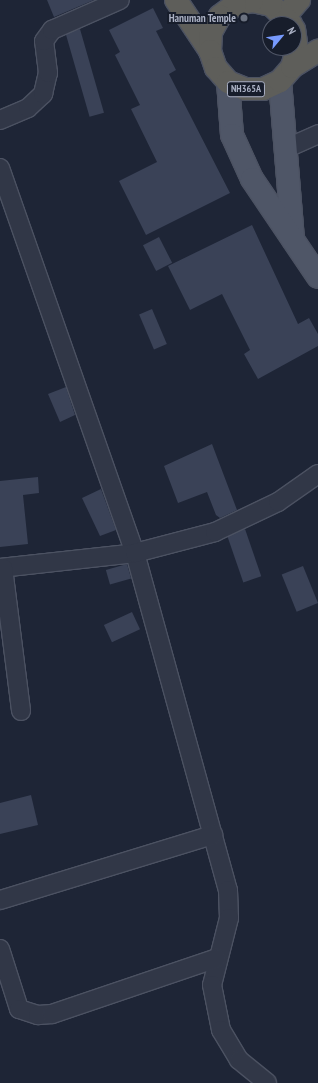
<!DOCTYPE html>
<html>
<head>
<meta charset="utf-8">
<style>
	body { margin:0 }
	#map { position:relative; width:318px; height:1083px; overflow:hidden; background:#1e2536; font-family:"PT Sans Narrow",sans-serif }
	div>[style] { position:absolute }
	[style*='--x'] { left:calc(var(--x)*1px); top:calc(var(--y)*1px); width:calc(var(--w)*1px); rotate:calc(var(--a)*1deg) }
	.building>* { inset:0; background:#3a4257; transform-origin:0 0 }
	.roads { filter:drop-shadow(1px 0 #4c5262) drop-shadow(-1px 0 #4c5262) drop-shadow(0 1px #4c5262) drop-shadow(0 -1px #4c5262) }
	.minor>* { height:18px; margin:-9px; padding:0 9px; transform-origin:9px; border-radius:9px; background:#313747 }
	.primary>* { height:22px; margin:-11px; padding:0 11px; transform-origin:11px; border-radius:11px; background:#4f5667 }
	.trunk>* { height:22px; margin:-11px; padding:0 11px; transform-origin:11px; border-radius:11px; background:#5e5e5a }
	.dots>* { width:11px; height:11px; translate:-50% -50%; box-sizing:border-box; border:2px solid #171d2b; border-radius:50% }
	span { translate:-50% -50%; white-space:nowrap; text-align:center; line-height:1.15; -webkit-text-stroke:4px #171d2b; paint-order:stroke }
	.shield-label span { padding:1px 3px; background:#171d2b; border:1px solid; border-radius:3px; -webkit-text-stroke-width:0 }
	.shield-label { font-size:10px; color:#abb1c4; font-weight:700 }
	.poi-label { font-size:11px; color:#abb1c4; font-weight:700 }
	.right { translate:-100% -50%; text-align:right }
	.north { position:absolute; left:262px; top:16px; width:40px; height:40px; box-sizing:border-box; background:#171d2b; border:1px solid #525868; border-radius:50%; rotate:61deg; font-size:11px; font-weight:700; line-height:16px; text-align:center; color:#abb1c4 }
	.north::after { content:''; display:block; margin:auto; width:14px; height:18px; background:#779afd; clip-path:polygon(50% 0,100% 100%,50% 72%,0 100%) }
</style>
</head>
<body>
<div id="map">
	<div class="building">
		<div style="clip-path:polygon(47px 0,94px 0,54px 17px)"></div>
		<div style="clip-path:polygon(153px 8px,163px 28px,156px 31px,176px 70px,169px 74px,230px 193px,146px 235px,119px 181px,157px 162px,131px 109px,140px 105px,115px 55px,120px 52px,109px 30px)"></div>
		<div style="left:80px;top:29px;width:87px;height:15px;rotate:74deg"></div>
		<div style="clip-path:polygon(252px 225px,298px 324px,309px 318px,318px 334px,318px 346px,258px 379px,244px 354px,250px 350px,222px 294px,190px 310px,168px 266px)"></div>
		<div style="left:159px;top:237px;width:29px;height:18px;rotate:63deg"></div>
		<div style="left:152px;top:309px;width:38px;height:14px;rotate:67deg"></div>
		<div style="clip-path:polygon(66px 387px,75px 415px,60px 422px,48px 394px)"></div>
		<div style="clip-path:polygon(212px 444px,237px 510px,220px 518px,216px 515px,207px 492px,178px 503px,164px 466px)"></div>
		<div style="clip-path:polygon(38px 477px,39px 493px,23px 495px,28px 544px,0 547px,0 481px)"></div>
		<div style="clip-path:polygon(101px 489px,116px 530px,100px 536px,82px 498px)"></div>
		<div style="left:245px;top:529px;width:50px;height:19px;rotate:71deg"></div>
		<div style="left:127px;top:564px;width:15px;height:22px;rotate:74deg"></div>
		<div style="left:303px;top:566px;width:40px;height:23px;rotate:68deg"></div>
		<div style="left:132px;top:612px;width:19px;height:31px;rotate:65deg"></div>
		<div style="clip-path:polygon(31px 795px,38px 825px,0 834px,0 803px)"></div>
	</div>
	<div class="roads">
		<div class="minor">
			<div style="--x:0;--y:120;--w:30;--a:-23"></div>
			<div style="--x:28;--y:108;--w:21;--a:-43"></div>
			<div style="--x:43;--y:94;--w:22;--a:-77"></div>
			<div style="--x:48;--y:73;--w:32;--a:-97"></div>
			<div style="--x:44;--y:41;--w:14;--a:-54"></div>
			<div style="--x:52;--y:30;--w:74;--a:-23.8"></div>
			<div style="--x:285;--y:149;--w:36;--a:-24"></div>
			<div style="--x:0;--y:168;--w:408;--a:70.7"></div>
			<div style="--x:135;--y:553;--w:350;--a:74.6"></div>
			<div style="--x:228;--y:890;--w:28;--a:88"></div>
			<div style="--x:229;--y:918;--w:69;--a:104.2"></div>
			<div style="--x:212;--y:985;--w:46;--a:78.7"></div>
			<div style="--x:221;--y:1030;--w:35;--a:59"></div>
			<div style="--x:239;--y:1060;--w:36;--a:39"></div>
			<div style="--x:0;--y:568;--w:136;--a:-6.3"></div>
			<div style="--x:135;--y:553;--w:83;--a:-14.7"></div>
			<div style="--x:215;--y:532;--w:70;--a:-25.5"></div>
			<div style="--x:278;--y:502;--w:49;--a:-35"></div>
			<div style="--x:3;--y:568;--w:144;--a:82.8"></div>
			<div style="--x:0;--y:900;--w:223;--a:-17"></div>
			<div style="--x:0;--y:949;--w:63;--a:72.4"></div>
			<div style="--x:19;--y:1009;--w:20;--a:18"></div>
			<div style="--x:38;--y:1015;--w:14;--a:-4"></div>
			<div style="--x:52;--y:1014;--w:174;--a:-18.7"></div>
		</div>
		<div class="primary">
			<div style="--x:280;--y:81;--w:159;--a:85.3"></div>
			<div style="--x:228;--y:82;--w:53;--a:85.7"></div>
			<div style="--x:232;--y:135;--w:48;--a:65.6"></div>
			<div style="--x:252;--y:179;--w:118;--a:56"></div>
		</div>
		<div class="trunk">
			<div style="--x:176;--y:0;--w:61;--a:56.3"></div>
			<div style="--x:286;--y:15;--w:20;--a:-49"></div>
			<div style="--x:291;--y:24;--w:28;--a:-136"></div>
			<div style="--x:271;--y:5;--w:19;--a:-168"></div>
			<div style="--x:252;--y:1;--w:17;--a:167"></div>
			<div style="--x:235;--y:5;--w:19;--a:144"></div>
			<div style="--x:220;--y:16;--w:18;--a:119"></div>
			<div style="--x:211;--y:32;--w:19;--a:93"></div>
			<div style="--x:210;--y:51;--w:18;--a:71"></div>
			<div style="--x:216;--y:68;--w:18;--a:49"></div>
			<div style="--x:228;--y:82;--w:18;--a:22"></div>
			<div style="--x:245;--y:89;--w:18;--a:0"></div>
			<div style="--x:263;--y:89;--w:19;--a:-25"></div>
			<div style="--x:280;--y:81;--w:18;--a:-49"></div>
			<div style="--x:292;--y:67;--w:18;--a:-74"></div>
			<div style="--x:297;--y:50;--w:21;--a:-98"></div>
			<div style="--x:292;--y:67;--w:31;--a:-32"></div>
		</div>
	</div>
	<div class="dots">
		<div style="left:244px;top:18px;background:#6b7280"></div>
	</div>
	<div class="shield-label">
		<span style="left:246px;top:89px">NH365A</span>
	</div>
	<div class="poi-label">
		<span class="right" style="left:236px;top:18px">Hanuman Temple</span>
	</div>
	<div class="north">N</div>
</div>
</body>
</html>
